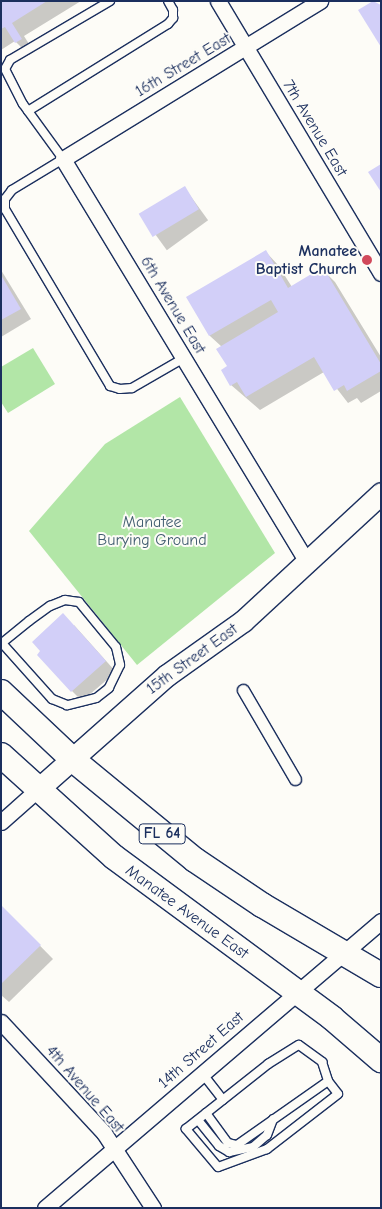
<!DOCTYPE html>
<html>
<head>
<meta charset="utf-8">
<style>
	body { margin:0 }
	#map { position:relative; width:382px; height:1209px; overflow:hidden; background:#fdfcf7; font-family:"Comic Neue",sans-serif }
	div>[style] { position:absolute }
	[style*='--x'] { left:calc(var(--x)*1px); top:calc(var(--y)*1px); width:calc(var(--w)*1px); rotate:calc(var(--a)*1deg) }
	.green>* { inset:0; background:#b2e6a7 }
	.shadow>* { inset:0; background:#0003; transform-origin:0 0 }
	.building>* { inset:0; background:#d2cff8; transform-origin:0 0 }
	.roads { filter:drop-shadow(1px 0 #1b2f5e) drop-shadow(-1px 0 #1b2f5e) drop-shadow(0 1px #1b2f5e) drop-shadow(0 -1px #1b2f5e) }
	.service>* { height:8px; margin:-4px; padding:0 4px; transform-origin:4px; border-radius:4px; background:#fdfcf7 }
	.pedestrian>* { height:11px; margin:-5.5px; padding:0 5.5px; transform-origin:5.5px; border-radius:5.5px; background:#fdfcf7 }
	.minor>* { height:15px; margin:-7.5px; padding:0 7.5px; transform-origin:7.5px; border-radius:7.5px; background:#fdfcf7 }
	.secondary>* { height:21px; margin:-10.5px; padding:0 10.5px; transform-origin:10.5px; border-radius:10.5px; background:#fdfcf7 }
	.primary>* { height:24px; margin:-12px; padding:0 12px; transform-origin:12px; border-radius:12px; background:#fdfcf7 }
	.dots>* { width:14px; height:14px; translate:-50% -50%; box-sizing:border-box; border:2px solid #fdfcf7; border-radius:50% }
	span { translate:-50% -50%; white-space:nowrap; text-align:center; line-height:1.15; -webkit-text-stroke:4px #fdfcf7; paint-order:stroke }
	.shield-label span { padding:1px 4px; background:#fdfcf7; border:1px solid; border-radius:4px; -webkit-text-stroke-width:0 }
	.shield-label { font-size:15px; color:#1b2f5e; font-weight:700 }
	.street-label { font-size:16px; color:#1b2f5e }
	.poi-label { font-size:16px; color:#1b2f5e; font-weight:700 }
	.right { translate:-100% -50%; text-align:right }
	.park-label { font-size:16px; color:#415d70 }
	.frame { position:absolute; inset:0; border:2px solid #1b2f5e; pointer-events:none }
</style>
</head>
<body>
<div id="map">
	<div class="green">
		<div style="clip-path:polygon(33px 348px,55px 384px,8px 413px,1px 402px,1px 367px)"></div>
		<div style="clip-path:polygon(180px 397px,275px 553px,137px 665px,29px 531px,105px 444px)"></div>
	</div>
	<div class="shadow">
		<div style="clip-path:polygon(1px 1px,81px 1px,24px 36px,34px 52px,29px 55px,15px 41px,1px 50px)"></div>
		<div style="left:184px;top:187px;width:41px;height:51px;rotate:54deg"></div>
		<div style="clip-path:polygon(266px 252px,278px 265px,292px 287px,322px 269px,335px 282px,381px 357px,381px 391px,361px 403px,357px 398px,348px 403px,324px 372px,260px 410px,231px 385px,223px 370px,228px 367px,222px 347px,210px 336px,188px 298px)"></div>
		<div style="clip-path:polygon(1px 270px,31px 319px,1px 337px)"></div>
		<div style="clip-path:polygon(74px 625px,116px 672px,82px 701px,72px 691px)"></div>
		<div style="clip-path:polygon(1px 906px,53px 959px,9px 1002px,1px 995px)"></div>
	</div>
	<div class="building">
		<div style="clip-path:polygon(1px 1px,47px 1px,12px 23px,22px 39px,15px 43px,5px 27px,1px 29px)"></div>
		<div style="clip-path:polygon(373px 1px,381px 5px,381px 47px,358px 10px)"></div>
		<div style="clip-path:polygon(381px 164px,381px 192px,368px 172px)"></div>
		<div style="left:185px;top:186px;width:27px;height:54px;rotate:59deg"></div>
		<div style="clip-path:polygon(266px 250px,288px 288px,323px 267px,381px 364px,381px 371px,347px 391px,344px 385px,334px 391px,314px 357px,246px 397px,237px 382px,230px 386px,221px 370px,227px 366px,216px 349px,278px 312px,271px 300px,209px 336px,186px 297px)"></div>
		<div style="clip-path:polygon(1px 275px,21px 309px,1px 320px)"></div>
		<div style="clip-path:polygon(63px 613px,106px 661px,71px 692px,37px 655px,40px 651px,32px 642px)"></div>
		<div style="clip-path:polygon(1px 905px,41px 945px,1px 984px)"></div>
	</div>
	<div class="roads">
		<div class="service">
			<div style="--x:110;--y:1;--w:116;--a:149.5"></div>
			<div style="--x:10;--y:60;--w:10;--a:119"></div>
			<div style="--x:5;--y:69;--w:39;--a:63"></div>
			<div style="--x:23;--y:104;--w:68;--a:54"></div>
			<div style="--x:63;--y:159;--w:60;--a:148.7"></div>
			<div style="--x:12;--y:190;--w:11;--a:128"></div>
			<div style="--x:5;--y:199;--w:10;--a:90"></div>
			<div style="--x:5;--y:209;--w:206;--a:59.3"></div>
			<div style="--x:110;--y:386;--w:10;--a:17"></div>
			<div style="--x:120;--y:389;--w:12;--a:-5"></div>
			<div style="--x:132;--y:388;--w:60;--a:-30"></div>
			<div style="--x:28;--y:111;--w:165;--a:-31.9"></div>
			<div style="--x:168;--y:24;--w:8;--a:-50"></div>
			<div style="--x:173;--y:18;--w:8;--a:-90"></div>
			<div style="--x:173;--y:10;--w:10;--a:-119"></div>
			<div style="--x:1;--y:644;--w:1;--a:-45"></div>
			<div style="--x:2;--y:643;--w:35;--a:-39"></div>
			<div style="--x:29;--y:621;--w:26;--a:-36"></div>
			<div style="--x:50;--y:606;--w:16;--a:-22"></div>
			<div style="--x:65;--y:600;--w:14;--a:8"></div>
			<div style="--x:79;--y:602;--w:58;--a:50.6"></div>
			<div style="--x:116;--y:647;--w:18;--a:77"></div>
			<div style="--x:120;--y:665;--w:25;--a:116"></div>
			<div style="--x:109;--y:688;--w:16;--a:142"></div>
			<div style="--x:96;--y:698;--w:30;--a:166"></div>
			<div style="--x:67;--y:705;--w:16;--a:-158"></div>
			<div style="--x:52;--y:699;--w:75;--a:-131.8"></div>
			<div style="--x:299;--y:1045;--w:29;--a:36"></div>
			<div style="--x:322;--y:1062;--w:20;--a:72"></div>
			<div style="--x:328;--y:1081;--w:16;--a:52"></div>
			<div style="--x:338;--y:1094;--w:90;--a:142.2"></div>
			<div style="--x:267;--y:1149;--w:52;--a:159.8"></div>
			<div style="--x:218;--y:1167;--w:50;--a:-130.1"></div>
			<div style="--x:186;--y:1129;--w:105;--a:-38.4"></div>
			<div style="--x:268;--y:1064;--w:36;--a:-32"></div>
			<div style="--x:202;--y:1073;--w:34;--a:52"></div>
			<div style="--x:206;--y:1113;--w:37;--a:54"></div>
			<div style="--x:228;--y:1143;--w:9;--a:13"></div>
			<div style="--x:237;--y:1145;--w:111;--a:-35.1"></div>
			<div style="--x:198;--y:1120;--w:33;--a:51"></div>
			<div style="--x:219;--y:1146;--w:12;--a:31"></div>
			<div style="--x:229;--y:1152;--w:25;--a:-12"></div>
			<div style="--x:253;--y:1147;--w:18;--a:-41"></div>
			<div style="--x:267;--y:1135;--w:17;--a:-69"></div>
		</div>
		<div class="pedestrian">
			<div style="--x:243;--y:690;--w:103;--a:59.7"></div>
		</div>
		<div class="minor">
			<div style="--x:218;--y:1;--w:317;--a:59.1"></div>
			<div style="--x:307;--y:562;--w:471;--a:-121.2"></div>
			<div style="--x:63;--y:159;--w:302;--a:-31.6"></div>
			<div style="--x:1;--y:822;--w:48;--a:-41.6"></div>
			<div style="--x:1;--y:1022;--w:151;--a:47.1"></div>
			<div style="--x:104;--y:1133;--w:90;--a:56.8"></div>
			<div style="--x:45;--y:1208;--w:442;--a:-40.5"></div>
		</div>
		<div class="secondary">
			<div style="--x:37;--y:790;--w:174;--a:-41.5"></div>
			<div style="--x:167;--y:675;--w:93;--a:-35.4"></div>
			<div style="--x:243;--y:621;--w:188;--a:-42.8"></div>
		</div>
		<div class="primary">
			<div style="--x:1;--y:692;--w:98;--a:43.3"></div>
			<div style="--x:72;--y:759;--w:159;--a:39.4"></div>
			<div style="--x:195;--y:860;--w:81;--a:33.9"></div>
			<div style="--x:262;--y:905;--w:138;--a:30.5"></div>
			<div style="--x:1;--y:755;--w:152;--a:42.1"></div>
			<div style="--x:114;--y:857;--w:271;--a:36.4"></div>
			<div style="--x:332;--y:1018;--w:65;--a:40.6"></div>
		</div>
	</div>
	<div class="dots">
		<div style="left:367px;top:260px;background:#d1495b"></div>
	</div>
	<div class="shield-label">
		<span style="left:162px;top:834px">FL 64</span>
	</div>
	<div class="street-label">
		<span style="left:183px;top:65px;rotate:-31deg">16th Street East</span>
		<span style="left:315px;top:128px;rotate:59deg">7th Avenue East</span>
		<span style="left:173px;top:305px;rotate:59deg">6th Avenue East</span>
		<span style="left:192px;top:659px;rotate:-36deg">15th Street East</span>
		<span style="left:187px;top:912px;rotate:36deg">Manatee Avenue East</span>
		<span style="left:201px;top:1050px;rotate:-41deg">14th Street East</span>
		<span style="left:85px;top:1089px;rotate:49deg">4th Avenue East</span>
	</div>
	<div class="poi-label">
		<span class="right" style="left:357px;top:260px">Manatee<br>Baptist Church</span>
	</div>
	<div class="park-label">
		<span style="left:152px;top:531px">Manatee<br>Burying Ground</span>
	</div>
	<div class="frame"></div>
</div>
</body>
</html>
